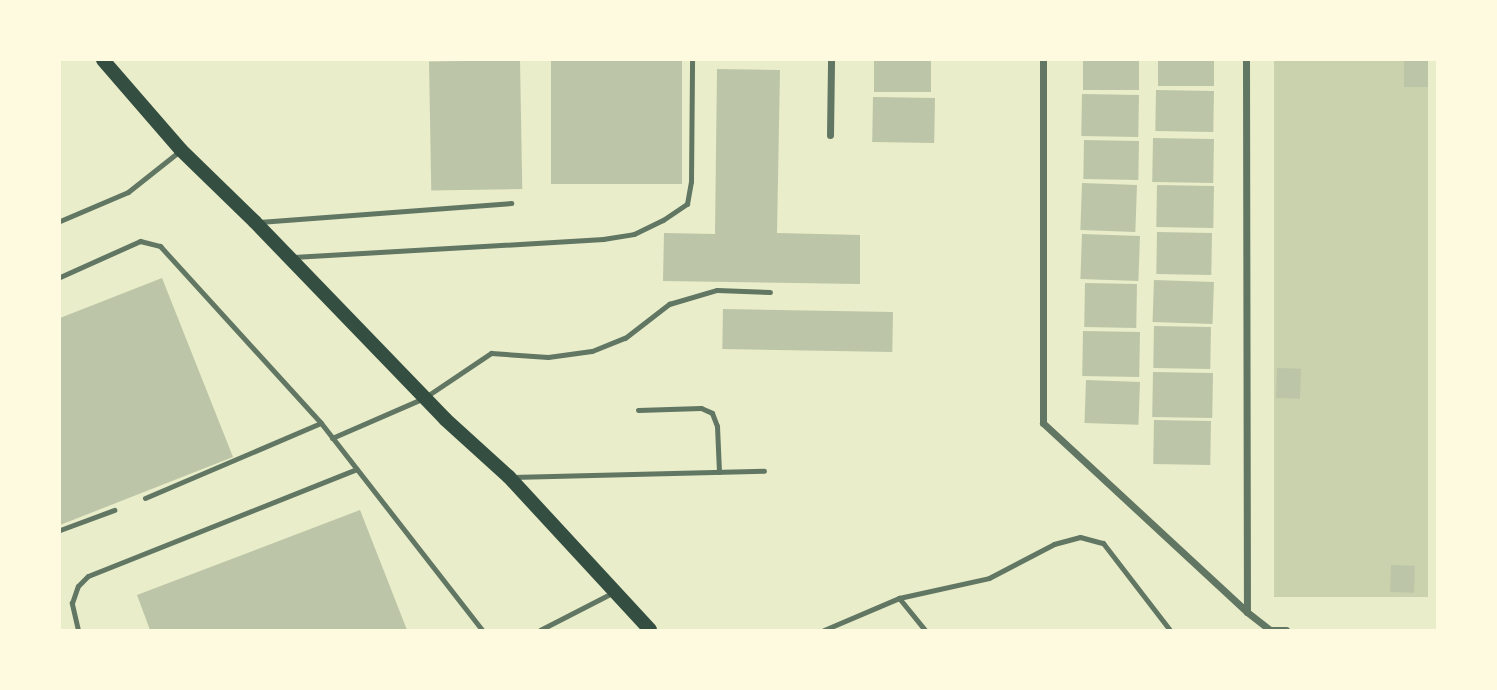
<!DOCTYPE html>
<html>
<head>
<meta charset="utf-8">
<style>
	body { margin:0 }
	#map { position:relative; width:1497px; height:690px; overflow:hidden; background:#e9edc9; font-family:Commissioner,sans-serif }
	div>[style] { position:absolute }
	[style*='--x'] { left:calc(var(--x)*1px); top:calc(var(--y)*1px); width:calc(var(--w)*1px); rotate:calc(var(--a)*1deg) }
	.green>* { inset:0; background:#cad2ad; transform-origin:0 0 }
	.building>* { inset:0; background:#bcc5a7; transform-origin:0 0 }
	.service>* { height:5px; margin:-2.5px; padding:0 2.5px; transform-origin:2.5px; border-radius:2.5px; background:#617663 }
	.minor>* { height:7px; margin:-3.5px; padding:0 3.5px; transform-origin:3.5px; border-radius:3.5px; background:#617663 }
	.secondary>* { height:14px; margin:-7px; padding:0 7px; transform-origin:7px; border-radius:7px; background:#344e41 }
	span { translate:-50% -50%; white-space:nowrap; text-align:center; line-height:1.15; -webkit-text-stroke:7px #fefae0; paint-order:stroke }
	.frame { position:absolute; inset:0; border:61px solid #fefae0; pointer-events:none }
</style>
</head>
<body>
<div id="map">
	<div class="green">
		<div style="left:1274px;top:60px;width:154px;height:537px"></div>
	</div>
	<div class="building">
		<div style="left:520px;top:60px;width:129px;height:91px;rotate:89deg"></div>
		<div style="left:551px;top:60px;width:131px;height:124px"></div>
		<div style="left:874px;top:60px;width:57px;height:32px"></div>
		<div style="left:1083px;top:60px;width:56px;height:30px"></div>
		<div style="left:1158px;top:60px;width:56px;height:26px"></div>
		<div style="left:1404px;top:60px;width:24px;height:27px"></div>
		<div style="clip-path:polygon(717px 69px,780px 70px,777px 233px,860px 235px,860px 284px,663px 281px,664px 233px,715px 234px)"></div>
		<div style="left:1156px;top:90px;width:58px;height:41px;rotate:1deg"></div>
		<div style="left:1082px;top:94px;width:57px;height:42px;rotate:1deg"></div>
		<div style="left:873px;top:97px;width:62px;height:45px;rotate:1deg"></div>
		<div style="left:1153px;top:138px;width:61px;height:44px;rotate:1deg"></div>
		<div style="left:1084px;top:140px;width:55px;height:39px;rotate:1deg"></div>
		<div style="left:1082px;top:183px;width:55px;height:47px;rotate:2deg"></div>
		<div style="left:1157px;top:185px;width:57px;height:42px;rotate:1deg"></div>
		<div style="left:1157px;top:232px;width:55px;height:42px;rotate:1deg"></div>
		<div style="left:1082px;top:234px;width:58px;height:45px;rotate:2deg"></div>
		<div style="clip-path:polygon(162px 278px,233px 457px,60px 525px,60px 318px)"></div>
		<div style="left:1154px;top:280px;width:60px;height:42px;rotate:2deg"></div>
		<div style="left:1085px;top:283px;width:52px;height:44px;rotate:1deg"></div>
		<div style="left:723px;top:309px;width:170px;height:40px;rotate:1deg"></div>
		<div style="left:1154px;top:326px;width:57px;height:42px;rotate:1deg"></div>
		<div style="left:1083px;top:331px;width:57px;height:45px;rotate:1deg"></div>
		<div style="left:1277px;top:368px;width:24px;height:30px;rotate:2deg"></div>
		<div style="left:1153px;top:372px;width:60px;height:45px;rotate:1deg"></div>
		<div style="left:1086px;top:380px;width:54px;height:43px;rotate:2deg"></div>
		<div style="left:1154px;top:420px;width:57px;height:44px;rotate:1deg"></div>
		<div style="clip-path:polygon(360px 510px,407px 630px,150px 630px,137px 595px)"></div>
		<div style="left:1391px;top:565px;width:24px;height:27px;rotate:2deg"></div>
	</div>
	<div class="service">
		<div style="--x:60;--y:221;--w:74;--a:-23.1"></div>
		<div style="--x:128;--y:192;--w:68;--a:-38.4"></div>
		<div style="--x:259;--y:222;--w:253;--a:-4.3"></div>
		<div style="--x:293;--y:257;--w:311;--a:-3.3"></div>
		<div style="--x:603;--y:239;--w:31;--a:-9"></div>
		<div style="--x:634;--y:234;--w:32;--a:-26"></div>
		<div style="--x:663;--y:220;--w:29;--a:-34"></div>
		<div style="--x:687;--y:204;--w:22;--a:-80"></div>
		<div style="--x:691;--y:182;--w:122;--a:-89.5"></div>
		<div style="--x:60;--y:277;--w:88;--a:-24.2"></div>
		<div style="--x:140;--y:241;--w:21;--a:14"></div>
		<div style="--x:160;--y:246;--w:239;--a:47.7"></div>
		<div style="--x:638;--y:410;--w:63;--a:-1.8"></div>
		<div style="--x:701;--y:408;--w:12;--a:24"></div>
		<div style="--x:712;--y:413;--w:14;--a:69"></div>
		<div style="--x:717;--y:426;--w:46;--a:87.5"></div>
		<div style="--x:332;--y:438;--w:100;--a:-23.5"></div>
		<div style="--x:424;--y:398;--w:81;--a:-33.9"></div>
		<div style="--x:491;--y:353;--w:57;--a:4"></div>
		<div style="--x:548;--y:357;--w:44;--a:-7.8"></div>
		<div style="--x:592;--y:351;--w:35;--a:-22"></div>
		<div style="--x:625;--y:338;--w:56;--a:-37.7"></div>
		<div style="--x:669;--y:304;--w:50;--a:-16.3"></div>
		<div style="--x:717;--y:290;--w:53;--a:2.2"></div>
		<div style="--x:512;--y:477;--w:252;--a:-1.4"></div>
		<div style="--x:145;--y:498;--w:191;--a:-23.1"></div>
		<div style="--x:321;--y:423;--w:262;--a:52.1"></div>
		<div style="--x:60;--y:530;--w:58;--a:-20.3"></div>
		<div style="--x:899;--y:598;--w:41;--a:50.9"></div>
		<div style="--x:78;--y:630;--w:28;--a:-103"></div>
		<div style="--x:72;--y:603;--w:18;--a:-71"></div>
		<div style="--x:78;--y:586;--w:14;--a:-45"></div>
		<div style="--x:88;--y:576;--w:289;--a:-21.7"></div>
		<div style="--x:540;--y:630;--w:81;--a:-27.2"></div>
		<div style="--x:824;--y:630;--w:82;--a:-23.1"></div>
		<div style="--x:899;--y:598;--w:92;--a:-12.5"></div>
		<div style="--x:989;--y:578;--w:73;--a:-27.6"></div>
		<div style="--x:1054;--y:544;--w:27;--a:-15"></div>
		<div style="--x:1080;--y:537;--w:24;--a:15"></div>
		<div style="--x:1103;--y:543;--w:110;--a:52.4"></div>
	</div>
	<div class="minor">
		<div style="--x:1043;--y:60;--w:363;--a:90"></div>
		<div style="--x:1043;--y:423;--w:278;--a:42.8"></div>
		<div style="--x:1247;--y:612;--w:29;--a:38"></div>
		<div style="--x:1270;--y:630;--w:16;--a:0"></div>
		<div style="--x:1246;--y:60;--w:552;--a:89.9"></div>
		<div style="--x:830;--y:135;--w:75;--a:-89.2"></div>
	</div>
	<div class="secondary">
		<div style="--x:103;--y:60;--w:119;--a:49.1"></div>
		<div style="--x:181;--y:150;--w:103;--a:44.2"></div>
		<div style="--x:255;--y:222;--w:274;--a:46"></div>
		<div style="--x:445;--y:419;--w:86;--a:42.2"></div>
		<div style="--x:509;--y:477;--w:208;--a:47.3"></div>
	</div>
	<div class="frame"></div>
</div>
</body>
</html>
